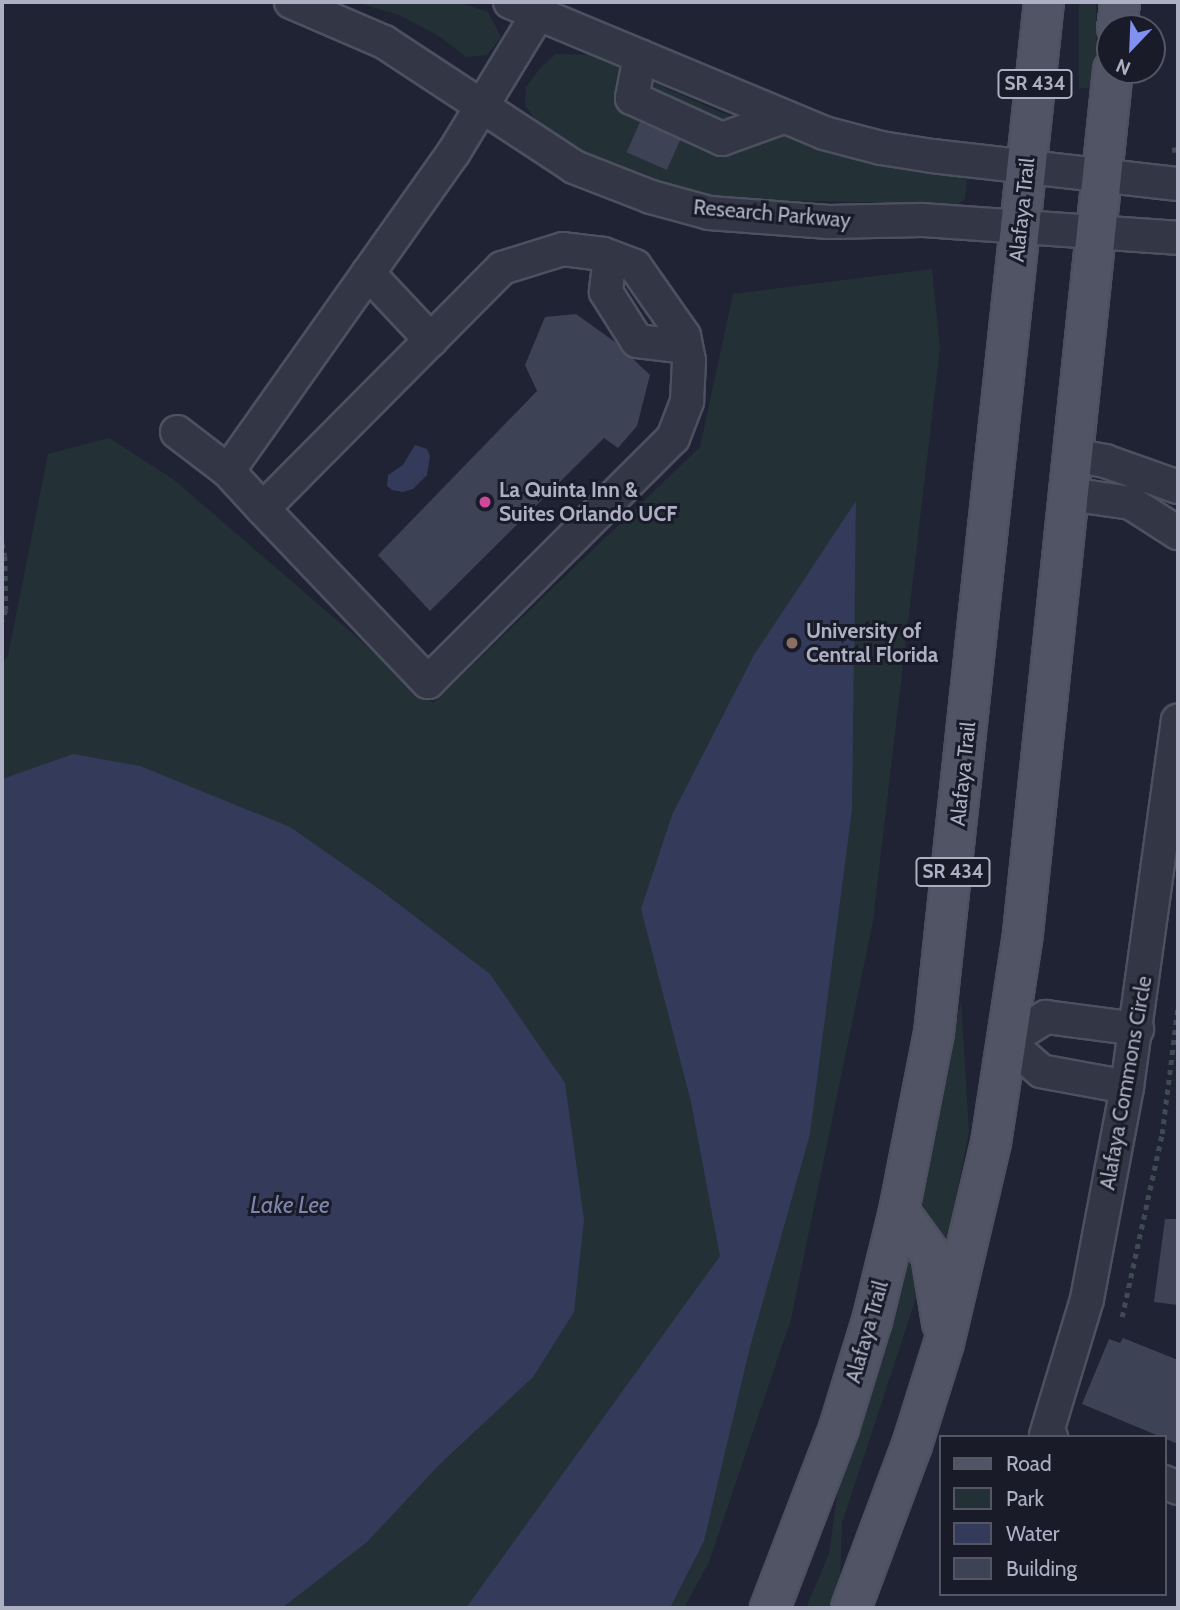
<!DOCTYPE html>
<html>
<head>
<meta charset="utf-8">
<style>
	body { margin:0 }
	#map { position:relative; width:1180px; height:1610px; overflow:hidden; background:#202334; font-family:Cabin,sans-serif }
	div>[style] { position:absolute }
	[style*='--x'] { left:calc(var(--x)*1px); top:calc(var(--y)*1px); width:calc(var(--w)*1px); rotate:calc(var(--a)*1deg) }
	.green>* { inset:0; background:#233036; transform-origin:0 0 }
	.water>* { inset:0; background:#343a5a }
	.building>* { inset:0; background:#3e4255; transform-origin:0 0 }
	.path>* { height:4.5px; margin-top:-2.25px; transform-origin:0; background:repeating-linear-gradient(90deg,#3f4b52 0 5px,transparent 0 10px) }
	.roads { filter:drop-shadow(2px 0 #4d5060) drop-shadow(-2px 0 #4d5060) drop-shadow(0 2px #4d5060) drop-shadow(0 -2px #4d5060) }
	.minor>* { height:32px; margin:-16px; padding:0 16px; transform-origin:16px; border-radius:16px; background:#333644 }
	.major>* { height:38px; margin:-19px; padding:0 19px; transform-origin:19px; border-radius:19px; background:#515465 }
	.dots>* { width:19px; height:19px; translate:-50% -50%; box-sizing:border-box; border:4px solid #191b29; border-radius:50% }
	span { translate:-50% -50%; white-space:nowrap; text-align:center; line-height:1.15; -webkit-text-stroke:6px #191b29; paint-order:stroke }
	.shield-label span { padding:2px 5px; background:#191b29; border:2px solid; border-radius:5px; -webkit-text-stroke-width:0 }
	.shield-label { font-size:19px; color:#adafc2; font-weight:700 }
	.street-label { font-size:21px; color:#adafc2 }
	.poi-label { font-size:21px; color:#adafc2; font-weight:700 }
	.left { translate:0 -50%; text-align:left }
	.water-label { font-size:23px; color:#7e86ad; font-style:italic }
	.frame { position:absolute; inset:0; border:4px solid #adafc2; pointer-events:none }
	.legend { position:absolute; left:939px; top:1435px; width:228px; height:161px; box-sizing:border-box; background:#191b29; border:2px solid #545666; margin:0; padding:9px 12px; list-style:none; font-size:21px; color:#adafc2 }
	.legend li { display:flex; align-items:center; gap:14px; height:35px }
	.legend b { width:35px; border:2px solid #545666 }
	.north { position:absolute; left:1096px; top:14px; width:70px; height:70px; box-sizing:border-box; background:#191b29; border:2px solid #545666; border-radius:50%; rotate:203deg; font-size:19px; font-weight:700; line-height:28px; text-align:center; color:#adafc2 }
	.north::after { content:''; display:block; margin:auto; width:24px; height:32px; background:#8291f1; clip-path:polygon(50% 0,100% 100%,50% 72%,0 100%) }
</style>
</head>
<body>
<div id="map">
	<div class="green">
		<div style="clip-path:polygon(356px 2px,458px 2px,488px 12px,501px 37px,487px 55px,466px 57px,439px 36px,399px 15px)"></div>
		<div style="left:1079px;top:2px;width:17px;height:86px"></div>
		<div style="clip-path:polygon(556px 54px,591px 55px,720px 112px,815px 148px,955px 174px,967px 180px,965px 199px,956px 205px,704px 198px,598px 161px,541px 127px,525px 105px,526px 87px,541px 67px)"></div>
		<div style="clip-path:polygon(932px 269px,940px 348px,873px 921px,791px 1319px,709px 1562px,684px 1608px,2px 1608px,2px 664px,8px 656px,48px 454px,109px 438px,173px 479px,433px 703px,700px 447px,733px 294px)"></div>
		<div style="clip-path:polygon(961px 1000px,969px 1132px,947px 1243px,921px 1204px)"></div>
		<div style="clip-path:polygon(914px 1244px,922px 1280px,842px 1523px,840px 1584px,828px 1608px,806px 1608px,829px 1554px,839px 1481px)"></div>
	</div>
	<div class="water">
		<div style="clip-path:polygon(415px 445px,427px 449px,430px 456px,427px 475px,413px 489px,403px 492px,392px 490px,387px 486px,388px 475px,403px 465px)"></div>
		<div style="clip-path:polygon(856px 501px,852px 809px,810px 1134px,750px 1347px,704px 1541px,670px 1608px,466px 1608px,720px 1256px,691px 1102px,641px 909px,672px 815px,754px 655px)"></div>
		<div style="clip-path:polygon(73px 754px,140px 766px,290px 827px,379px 889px,490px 974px,565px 1083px,584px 1220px,574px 1312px,533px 1377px,439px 1465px,367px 1542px,282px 1608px,2px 1608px,2px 779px)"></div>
	</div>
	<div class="building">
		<div style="left:640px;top:122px;width:44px;height:33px;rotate:24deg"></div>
		<div style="clip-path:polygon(576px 314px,615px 342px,650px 375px,637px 426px,618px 448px,604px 438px,430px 611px,378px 555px,537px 391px,525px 365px,545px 317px)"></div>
		<div style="clip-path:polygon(1165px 1219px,1178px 1219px,1178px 1305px,1154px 1302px)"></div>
		<div style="clip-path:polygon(1123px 1338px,1178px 1360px,1178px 1444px,1082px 1404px,1109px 1339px,1120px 1343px)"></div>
	</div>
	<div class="path">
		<div style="--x:1172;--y:150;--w:6;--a:-9"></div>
		<div style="--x:2;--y:543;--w:13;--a:77"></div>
		<div style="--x:5;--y:556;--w:54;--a:88.9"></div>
		<div style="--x:6;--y:610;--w:12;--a:110"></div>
		<div style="--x:1122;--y:1317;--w:187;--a:-77.7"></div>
		<div style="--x:1162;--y:1134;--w:129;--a:-82.9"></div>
	</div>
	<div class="roads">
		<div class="minor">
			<div style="--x:291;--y:2;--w:101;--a:23.3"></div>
			<div style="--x:384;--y:42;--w:227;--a:33.3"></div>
			<div style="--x:574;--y:167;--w:83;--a:21.3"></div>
			<div style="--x:651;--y:197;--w:60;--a:15.4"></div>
			<div style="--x:709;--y:213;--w:120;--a:4.3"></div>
			<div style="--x:829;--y:222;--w:93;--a:-1.2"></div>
			<div style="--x:922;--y:220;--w:257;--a:4"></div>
			<div style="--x:510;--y:2;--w:340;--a:22.6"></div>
			<div style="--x:824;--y:133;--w:59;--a:14.7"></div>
			<div style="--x:881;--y:148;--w:52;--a:8.9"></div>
			<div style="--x:932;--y:156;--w:248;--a:6.5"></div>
			<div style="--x:640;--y:56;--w:43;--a:100.8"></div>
			<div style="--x:632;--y:98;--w:99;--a:24.5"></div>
			<div style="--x:722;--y:139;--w:65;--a:-19.8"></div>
			<div style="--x:610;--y:257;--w:35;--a:97"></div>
			<div style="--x:606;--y:292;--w:58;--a:57.7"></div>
			<div style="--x:637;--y:341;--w:49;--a:7"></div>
			<div style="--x:368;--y:273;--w:92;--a:46.8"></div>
			<div style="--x:177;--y:432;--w:64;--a:37.4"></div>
			<div style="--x:228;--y:471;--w:52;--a:47.4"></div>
			<div style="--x:263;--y:509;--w:239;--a:46.4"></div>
			<div style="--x:428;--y:682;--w:346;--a:-44.9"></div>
			<div style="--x:673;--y:438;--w:40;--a:-69"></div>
			<div style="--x:687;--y:401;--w:40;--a:-87.1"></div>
			<div style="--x:689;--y:361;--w:25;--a:-101"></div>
			<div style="--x:684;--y:336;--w:85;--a:-125"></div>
			<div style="--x:635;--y:266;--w:34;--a:-159"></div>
			<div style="--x:603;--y:254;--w:40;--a:-172.9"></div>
			<div style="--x:563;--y:249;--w:64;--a:162.7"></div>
			<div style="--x:502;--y:268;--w:339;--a:134.8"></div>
			<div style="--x:1072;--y:455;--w:34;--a:10"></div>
			<div style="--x:1105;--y:461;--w:77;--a:19.6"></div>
			<div style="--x:228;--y:471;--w:391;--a:-54.7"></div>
			<div style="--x:454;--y:152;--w:164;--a:-58.7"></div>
			<div style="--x:1068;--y:494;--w:64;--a:8.1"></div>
			<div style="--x:1131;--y:503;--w:56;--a:32.6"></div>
			<div style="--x:1127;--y:1087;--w:87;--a:-169.5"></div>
			<div style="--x:1041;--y:1071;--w:45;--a:-138.6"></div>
			<div style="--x:1007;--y:1041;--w:46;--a:-31.6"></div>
			<div style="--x:1046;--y:1017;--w:92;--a:7.5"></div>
			<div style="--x:1051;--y:1437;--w:5;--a:-158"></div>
			<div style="--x:1046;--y:1435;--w:142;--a:-73.2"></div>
			<div style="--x:1087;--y:1299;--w:216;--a:-79.3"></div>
			<div style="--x:1127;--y:1087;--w:370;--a:-82.1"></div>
			<div style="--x:1164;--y:1482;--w:15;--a:23"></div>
		</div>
		<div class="major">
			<div style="--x:1117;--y:28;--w:26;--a:-83"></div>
			<div style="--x:899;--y:1211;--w:54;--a:54"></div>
			<div style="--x:931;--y:1255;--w:69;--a:80.8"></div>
			<div style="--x:770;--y:1608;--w:193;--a:-69"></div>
			<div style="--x:839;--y:1428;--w:112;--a:-72.9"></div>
			<div style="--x:872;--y:1321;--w:113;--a:-76.2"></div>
			<div style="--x:899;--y:1211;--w:181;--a:-78.9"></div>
			<div style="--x:934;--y:1033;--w:1037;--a:-83.91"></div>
			<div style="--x:851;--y:1608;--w:174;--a:-69.5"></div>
			<div style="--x:912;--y:1445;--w:107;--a:-72.6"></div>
			<div style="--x:944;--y:1343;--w:205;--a:-76.8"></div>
			<div style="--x:991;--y:1143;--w:212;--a:-81.3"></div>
			<div style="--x:1023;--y:933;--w:868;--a:-84.05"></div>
		</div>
	</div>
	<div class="dots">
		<div style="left:485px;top:502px;background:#d1479c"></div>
		<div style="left:792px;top:643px;background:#8d6e63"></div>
	</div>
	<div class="shield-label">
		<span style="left:1035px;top:84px">SR 434</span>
		<span style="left:953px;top:872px">SR 434</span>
	</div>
	<div class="street-label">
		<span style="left:1022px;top:210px;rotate:-84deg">Alafaya Trail</span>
		<span style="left:772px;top:214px;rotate:5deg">Research Parkway</span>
		<span style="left:963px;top:774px;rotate:-84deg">Alafaya Trail</span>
		<span style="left:1126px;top:1083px;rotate:-80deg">Alafaya Commons Circle</span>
		<span style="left:867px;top:1332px;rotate:-74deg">Alafaya Trail</span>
	</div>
	<div class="poi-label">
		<span class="left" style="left:499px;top:502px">La Quinta Inn &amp;<br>Suites Orlando UCF</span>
		<span class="left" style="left:806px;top:643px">University of<br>Central Florida</span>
	</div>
	<div class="water-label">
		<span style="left:290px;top:1205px">Lake Lee</span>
	</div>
	<div class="frame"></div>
	<ul class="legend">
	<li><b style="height:9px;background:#515465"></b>Road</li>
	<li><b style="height:19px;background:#233036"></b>Park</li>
	<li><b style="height:19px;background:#343a5a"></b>Water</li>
	<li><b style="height:19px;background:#3e4255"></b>Building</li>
	</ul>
	<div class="north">N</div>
</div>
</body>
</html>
